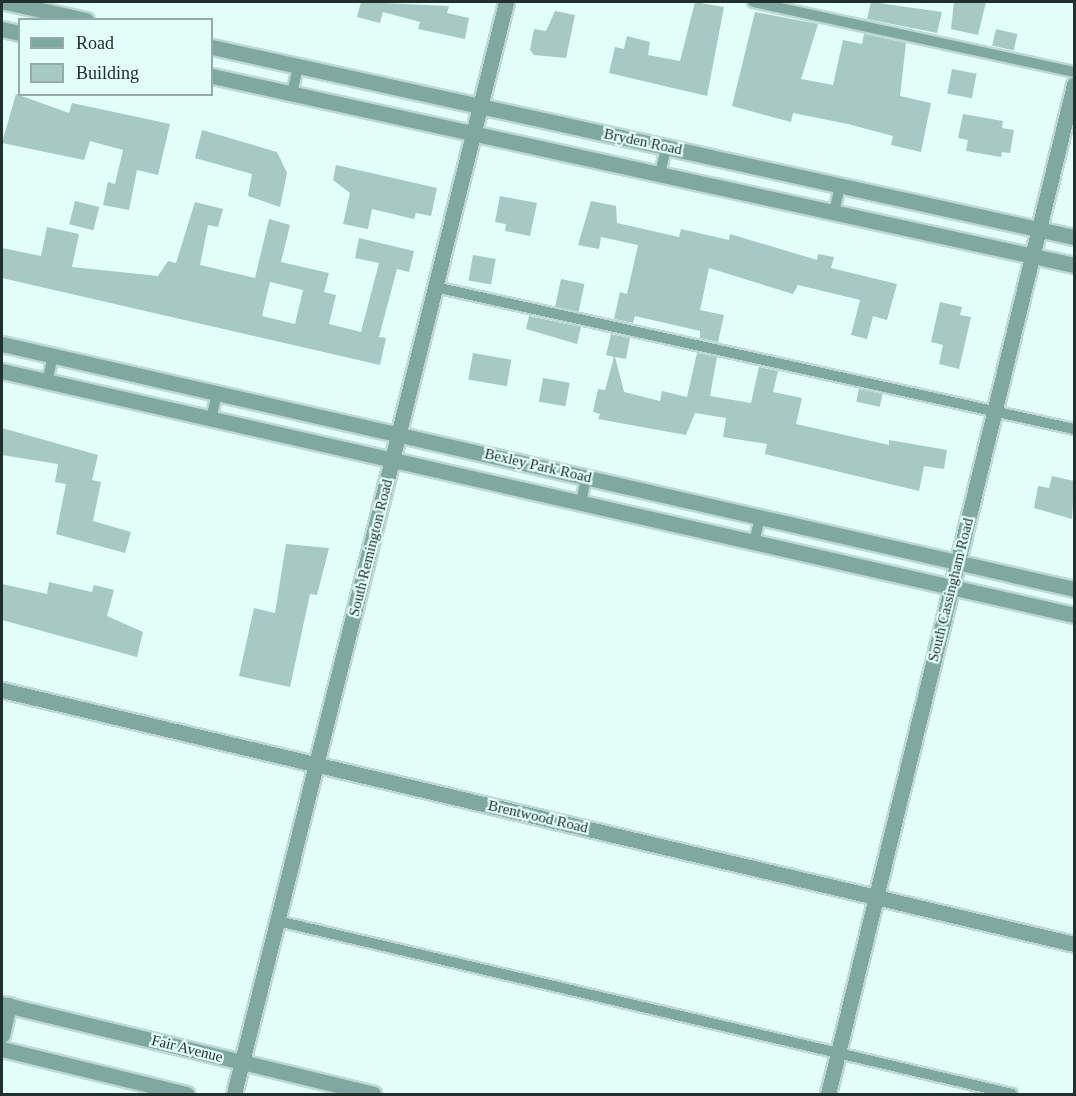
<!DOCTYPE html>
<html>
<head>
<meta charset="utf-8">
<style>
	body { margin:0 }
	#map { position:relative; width:1076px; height:1096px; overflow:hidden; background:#e1fef8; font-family:Georgia,serif }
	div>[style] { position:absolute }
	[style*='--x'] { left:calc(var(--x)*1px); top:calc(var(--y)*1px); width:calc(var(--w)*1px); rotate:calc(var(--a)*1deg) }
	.building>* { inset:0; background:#a6c9c3; transform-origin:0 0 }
	.roads { filter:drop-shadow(2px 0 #bed9d3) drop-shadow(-2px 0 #bed9d3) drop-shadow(0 2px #bed9d3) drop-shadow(0 -2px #bed9d3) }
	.lane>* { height:10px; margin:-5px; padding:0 5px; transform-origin:5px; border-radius:5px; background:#7fa8a1 }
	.street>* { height:15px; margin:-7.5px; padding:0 7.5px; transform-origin:7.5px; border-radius:7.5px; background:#7fa8a1 }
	span { translate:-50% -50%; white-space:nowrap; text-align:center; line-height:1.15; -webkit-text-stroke:4.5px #e1fef8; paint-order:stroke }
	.street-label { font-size:15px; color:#212f2d }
	.frame { position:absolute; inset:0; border:3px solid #212f2d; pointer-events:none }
	.legend { position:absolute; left:18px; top:18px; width:195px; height:78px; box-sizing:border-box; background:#e1fef8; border:2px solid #94aba7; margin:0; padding:8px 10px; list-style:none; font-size:18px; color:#212f2d }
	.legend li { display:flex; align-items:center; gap:12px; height:30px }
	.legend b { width:30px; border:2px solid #94aba7 }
</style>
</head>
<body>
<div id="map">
	<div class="building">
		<div style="clip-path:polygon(361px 2px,449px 6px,447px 13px,469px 18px,465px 39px,418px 29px,420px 22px,383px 12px,380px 23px,357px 17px)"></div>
		<div style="clip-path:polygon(695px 2px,724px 7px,707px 96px,609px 73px,615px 47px,624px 49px,627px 36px,650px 42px,648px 55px,680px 61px)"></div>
		<div style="clip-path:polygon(871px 2px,942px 12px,937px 33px,867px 19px)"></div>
		<div style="clip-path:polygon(954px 2px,986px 2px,978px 35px,951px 29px)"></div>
		<div style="clip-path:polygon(555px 11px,575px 15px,566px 58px,534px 55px,530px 50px,534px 29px,546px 31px)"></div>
		<div style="clip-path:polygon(755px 12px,818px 24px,801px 79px,833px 85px,843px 40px,862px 44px,864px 34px,906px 43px,900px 96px,931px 103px,921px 152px,891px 145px,893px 136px,848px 124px,793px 113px,791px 122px,732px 106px)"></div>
		<div style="left:996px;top:29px;width:22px;height:17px;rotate:13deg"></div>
		<div style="left:952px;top:69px;width:25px;height:25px;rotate:11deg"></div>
		<div style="clip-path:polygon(16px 94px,69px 113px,72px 103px,170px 124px,158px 175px,137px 170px,129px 210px,103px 205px,108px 182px,115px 184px,123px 150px,90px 141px,84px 160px,2px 143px)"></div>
		<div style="clip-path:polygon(963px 114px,1003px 121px,1002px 128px,1014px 130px,1010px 153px,1002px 152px,1001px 157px,966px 151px,968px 140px,958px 138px)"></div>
		<div style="clip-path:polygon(202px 130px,277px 152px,287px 173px,280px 207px,248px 196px,252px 174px,195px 158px)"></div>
		<div style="clip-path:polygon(336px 165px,437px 188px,431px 216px,416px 213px,414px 219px,372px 209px,368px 229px,343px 224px,350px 193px,333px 180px)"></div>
		<div style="clip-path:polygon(500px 196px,537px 203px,530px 236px,505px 231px,506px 224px,495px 222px)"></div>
		<div style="left:75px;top:201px;width:25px;height:24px;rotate:14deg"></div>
		<div style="clip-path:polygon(591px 201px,616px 206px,617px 223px,679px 237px,681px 229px,729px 240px,730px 234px,817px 260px,818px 254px,834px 257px,831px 268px,897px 284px,887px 320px,873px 316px,867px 339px,851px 335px,860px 300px,798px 285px,793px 294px,709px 268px,700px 310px,724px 315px,718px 342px,700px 338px,700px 331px,635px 316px,633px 323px,614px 319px,620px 292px,627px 294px,638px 245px,601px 237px,599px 249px,578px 245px)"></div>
		<div style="clip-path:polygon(evenodd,195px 202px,223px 209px,218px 227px,208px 225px,200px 265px,255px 278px,269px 219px,290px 225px,281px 262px,329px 273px,324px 292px,336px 295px,329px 324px,361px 332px,379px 263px,355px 258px,359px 238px,414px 251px,409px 272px,397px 269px,379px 337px,386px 338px,380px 365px,2px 278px,2px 248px,41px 256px,47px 227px,79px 234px,72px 267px,158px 276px,168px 261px,176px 263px,195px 202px,270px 282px,303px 290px,295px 324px,262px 316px,270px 282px)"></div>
		<div style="left:473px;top:255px;width:23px;height:26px;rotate:10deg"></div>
		<div style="left:561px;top:279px;width:24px;height:28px;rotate:12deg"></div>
		<div style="clip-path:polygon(940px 302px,962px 307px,960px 315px,971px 317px,959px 369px,939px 364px,943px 345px,931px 342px)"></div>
		<div style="clip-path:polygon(529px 316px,581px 327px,577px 344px,526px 329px)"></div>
		<div style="clip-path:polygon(611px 334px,630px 338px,626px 359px,615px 357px,624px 392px,660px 401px,662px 391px,687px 397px,697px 353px,717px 357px,710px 396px,751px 403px,759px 367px,778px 371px,773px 392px,802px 398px,796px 424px,889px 445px,889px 440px,947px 450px,944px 469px,924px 466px,919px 491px,765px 454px,767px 444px,723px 437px,726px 418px,695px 413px,686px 435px,598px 419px,600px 414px,593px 412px,598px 389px,605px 390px,614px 357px,606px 355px)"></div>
		<div style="left:473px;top:353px;width:39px;height:27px;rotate:10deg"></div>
		<div style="left:543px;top:378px;width:27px;height:24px;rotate:10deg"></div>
		<div style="left:859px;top:389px;width:24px;height:13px;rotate:12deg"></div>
		<div style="clip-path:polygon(2px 428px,98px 455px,92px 480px,101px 482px,93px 521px,131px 532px,125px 553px,56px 534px,66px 484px,55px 482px,58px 464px,2px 455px)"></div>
		<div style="clip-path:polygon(1052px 476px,1074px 481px,1072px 519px,1034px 508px,1038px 486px,1049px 488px)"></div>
		<div style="clip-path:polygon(286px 544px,329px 548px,317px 595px,310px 594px,290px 687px,239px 676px,254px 608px,275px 613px)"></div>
		<div style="clip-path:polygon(49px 582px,92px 592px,94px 585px,114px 590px,107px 616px,143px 632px,137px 657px,2px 620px,2px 584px,47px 594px)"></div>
	</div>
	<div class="roads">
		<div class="lane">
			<div style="--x:753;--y:2;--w:329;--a:12.3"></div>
			<div style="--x:292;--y:93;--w:28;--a:-77"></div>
			<div style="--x:660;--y:174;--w:28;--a:-77"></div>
			<div style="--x:834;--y:212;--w:28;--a:-77"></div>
			<div style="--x:435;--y:287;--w:655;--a:12.53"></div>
			<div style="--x:47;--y:382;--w:28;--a:-77"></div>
			<div style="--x:211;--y:419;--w:27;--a:-77"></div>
			<div style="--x:581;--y:503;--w:26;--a:-79"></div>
			<div style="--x:754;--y:543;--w:27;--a:-77"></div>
			<div style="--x:278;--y:921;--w:754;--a:13.26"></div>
		</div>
		<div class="street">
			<div style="--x:5;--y:2;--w:83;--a:12.5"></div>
			<div style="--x:2;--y:29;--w:18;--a:13"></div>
			<div style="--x:212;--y:47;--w:883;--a:12.43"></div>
			<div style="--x:212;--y:76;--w:882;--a:12.37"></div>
			<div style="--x:2;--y:344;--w:1100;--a:12.87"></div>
			<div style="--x:2;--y:371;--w:1099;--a:12.82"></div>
			<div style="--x:2;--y:690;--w:1102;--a:13.33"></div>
			<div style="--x:2;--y:1004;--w:382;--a:13.6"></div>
			<div style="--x:2;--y:1035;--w:31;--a:-77"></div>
			<div style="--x:2;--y:1049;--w:190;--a:13.7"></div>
			<div style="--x:234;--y:1094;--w:1125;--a:-76.01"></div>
			<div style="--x:828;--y:1094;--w:1039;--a:-76.3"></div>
		</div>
	</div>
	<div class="street-label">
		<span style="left:643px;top:142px;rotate:12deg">Bryden Road</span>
		<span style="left:538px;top:466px;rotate:13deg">Bexley Park Road</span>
		<span style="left:371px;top:548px;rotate:-76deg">South Remington Road</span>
		<span style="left:951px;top:590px;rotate:-76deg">South Cassingham Road</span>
		<span style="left:538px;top:817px;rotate:13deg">Brentwood Road</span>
		<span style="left:187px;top:1049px;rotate:14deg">Fair Avenue</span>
	</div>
	<div class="frame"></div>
	<ul class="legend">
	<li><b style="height:8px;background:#7fa8a1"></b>Road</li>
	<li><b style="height:16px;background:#a6c9c3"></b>Building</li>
	</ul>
</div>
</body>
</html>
